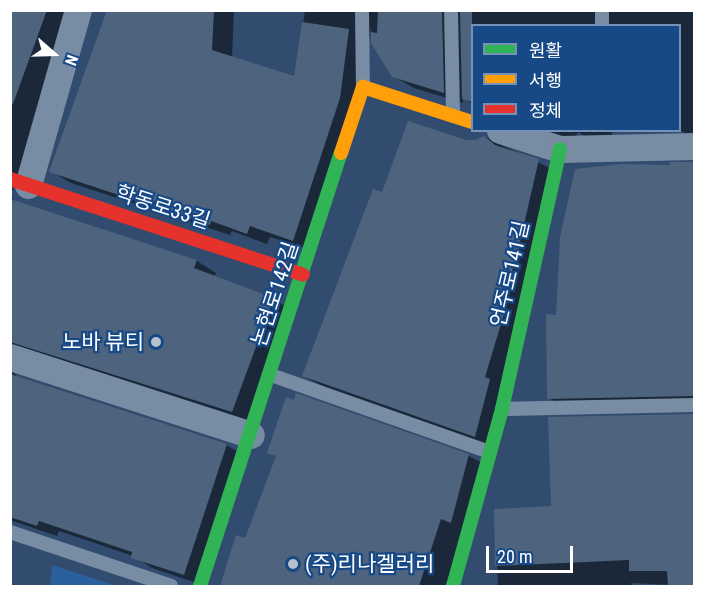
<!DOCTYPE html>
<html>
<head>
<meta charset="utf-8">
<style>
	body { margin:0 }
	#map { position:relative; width:705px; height:597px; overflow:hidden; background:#314c6e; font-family:"Roboto Condensed","Noto Sans KR",sans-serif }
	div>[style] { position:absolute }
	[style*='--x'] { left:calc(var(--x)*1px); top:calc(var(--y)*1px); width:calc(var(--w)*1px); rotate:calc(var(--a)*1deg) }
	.green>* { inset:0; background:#2b609e }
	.shadow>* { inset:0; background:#0007 }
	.building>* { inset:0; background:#4e647e }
	.lane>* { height:14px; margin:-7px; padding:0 7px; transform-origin:7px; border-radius:7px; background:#788ca4 }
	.street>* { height:27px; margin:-13.5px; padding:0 13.5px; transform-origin:13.5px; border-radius:13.5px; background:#788ca4 }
	.fast>* { height:14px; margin:-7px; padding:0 7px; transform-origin:7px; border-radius:7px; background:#30b455 }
	.slow>* { height:14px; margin:-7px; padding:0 7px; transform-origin:7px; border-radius:7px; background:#ff9f0a }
	.jam>* { height:14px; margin:-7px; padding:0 7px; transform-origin:7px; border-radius:7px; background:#e5322d }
	.dots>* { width:16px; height:16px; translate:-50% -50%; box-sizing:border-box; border:3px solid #184987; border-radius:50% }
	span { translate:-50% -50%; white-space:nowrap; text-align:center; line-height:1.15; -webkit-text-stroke:4.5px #184987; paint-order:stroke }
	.street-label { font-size:21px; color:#fff }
	.poi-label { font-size:21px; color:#fff }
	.right { translate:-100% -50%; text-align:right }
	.left { translate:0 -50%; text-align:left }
	.frame { position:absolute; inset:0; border:12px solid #fff; pointer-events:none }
	.legend { position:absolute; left:471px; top:24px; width:210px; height:108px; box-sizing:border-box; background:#184987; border:2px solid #7492b7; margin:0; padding:8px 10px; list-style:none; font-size:18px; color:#fff }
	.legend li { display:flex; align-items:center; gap:12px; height:30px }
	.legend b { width:30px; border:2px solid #7492b7 }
	.north { position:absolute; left:24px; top:24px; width:60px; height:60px; -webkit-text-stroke:4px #184987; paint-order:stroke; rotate:110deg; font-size:16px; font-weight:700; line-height:24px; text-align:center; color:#fff }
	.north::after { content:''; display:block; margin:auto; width:21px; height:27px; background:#fff; clip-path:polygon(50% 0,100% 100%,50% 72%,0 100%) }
	.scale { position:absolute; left:486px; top:546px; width:87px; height:27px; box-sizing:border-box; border:3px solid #fff; border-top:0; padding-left:8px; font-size:18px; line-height:21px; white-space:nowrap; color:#fff; -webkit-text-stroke:4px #184987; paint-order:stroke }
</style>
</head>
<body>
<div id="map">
	<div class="green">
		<div style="clip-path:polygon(52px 565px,117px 586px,50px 586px)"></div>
	</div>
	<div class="shadow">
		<div style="clip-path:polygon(10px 10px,71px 10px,11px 195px,14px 202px,197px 261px,216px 273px,214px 277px,274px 299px,293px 311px,252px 422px,14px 363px,14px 373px,18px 378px,226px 445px,246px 456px,203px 585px,152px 568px,133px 556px,59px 531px,57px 536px,10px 520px)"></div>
		<div style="clip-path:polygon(108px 10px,234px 10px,232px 58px,295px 78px,305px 10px,694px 10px,694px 137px,679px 130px,680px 26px,472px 26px,472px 104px,463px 98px,463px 103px,414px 88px,393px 76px,373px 42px,371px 27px,359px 109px,313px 251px,270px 237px,267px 244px,232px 231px,230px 235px,71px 183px,51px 171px)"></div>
		<div style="clip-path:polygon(541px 130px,612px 130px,612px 137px,586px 137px,578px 132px,576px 136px,570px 139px)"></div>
		<div style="clip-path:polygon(485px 137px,558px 172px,495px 447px,324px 387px,304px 376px,383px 194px,467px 141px,477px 142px)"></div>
		<div style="clip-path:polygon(694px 163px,694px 409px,571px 411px,549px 398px,558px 316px,672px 164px)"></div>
		<div style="clip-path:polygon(694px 416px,694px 586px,631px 583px,632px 586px,498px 586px,495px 510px,553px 508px,550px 419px)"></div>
		<div style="clip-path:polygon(268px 452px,469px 456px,491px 468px,445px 586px,221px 586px,237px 537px,246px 540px,278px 457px)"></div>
	</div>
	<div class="building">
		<div style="clip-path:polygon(10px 10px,47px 10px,13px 104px,10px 103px)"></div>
		<div style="clip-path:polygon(107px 10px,214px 10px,212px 50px,294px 76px,302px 22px,349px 29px,340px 98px,293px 241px,250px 226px,247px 234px,211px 221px,210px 225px,49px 172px)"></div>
		<div style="clip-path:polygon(378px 10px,442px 12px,444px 93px,392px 77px,371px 43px,371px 32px,377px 33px)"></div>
		<div style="clip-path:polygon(460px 12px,472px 12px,472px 102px,462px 99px)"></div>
		<div style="clip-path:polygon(408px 121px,466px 140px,475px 140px,484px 136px,495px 145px,539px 159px,517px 255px,499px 314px,504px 314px,485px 377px,490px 379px,475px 437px,302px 376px,373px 189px,382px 192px)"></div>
		<div style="clip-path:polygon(670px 162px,694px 162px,694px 396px,547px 399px,546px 314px,556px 315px,560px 237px,575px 169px,621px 164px,670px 165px)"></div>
		<div style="clip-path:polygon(10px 199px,197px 260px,194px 268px,274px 298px,232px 412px,10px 342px)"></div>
		<div style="clip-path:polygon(10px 374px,227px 444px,184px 575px,131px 558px,132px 552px,39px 521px,37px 526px,10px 517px)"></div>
		<div style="clip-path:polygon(296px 393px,469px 454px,451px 523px,441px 519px,419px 586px,220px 586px,236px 535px,245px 538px,276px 456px,267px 453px,286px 397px,294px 400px)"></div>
		<div style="clip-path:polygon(694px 414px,694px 586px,668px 586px,667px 571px,629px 571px,629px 560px,495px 566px,494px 509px,551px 506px,548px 417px)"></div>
	</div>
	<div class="lane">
		<div style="--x:362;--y:10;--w:77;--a:89.3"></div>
		<div style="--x:451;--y:10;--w:106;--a:88.9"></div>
		<div style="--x:602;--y:10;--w:16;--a:90"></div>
		<div style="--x:271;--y:375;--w:232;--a:19.4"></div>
		<div style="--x:502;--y:409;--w:192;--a:-1.2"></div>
		<div style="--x:10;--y:532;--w:170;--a:18.5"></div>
	</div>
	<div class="street">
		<div style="--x:500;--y:130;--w:63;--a:17.6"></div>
		<div style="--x:560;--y:149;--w:134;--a:-1.3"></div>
		<div style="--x:28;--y:185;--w:182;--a:-74.1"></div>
		<div style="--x:10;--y:357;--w:253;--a:17.9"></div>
	</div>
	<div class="fast">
		<div style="--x:200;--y:586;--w:455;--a:-72"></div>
		<div style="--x:453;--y:586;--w:184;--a:-74.5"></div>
		<div style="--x:502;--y:409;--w:266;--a:-77.4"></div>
	</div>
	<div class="slow">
		<div style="--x:341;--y:153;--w:70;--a:-71.6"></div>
		<div style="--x:363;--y:87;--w:114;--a:17.8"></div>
	</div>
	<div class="jam">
		<div style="--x:10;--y:179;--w:308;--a:18.1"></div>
	</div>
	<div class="dots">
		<div style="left:156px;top:342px;background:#b7c0cc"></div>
		<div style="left:293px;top:564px;background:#b7c0cc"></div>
	</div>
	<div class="street-label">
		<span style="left:163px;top:207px;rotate:18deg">학동로33길</span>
		<span style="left:510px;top:274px;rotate:-77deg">언주로141길</span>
		<span style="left:275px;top:294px;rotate:-72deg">논현로142길</span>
	</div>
	<div class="poi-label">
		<span class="right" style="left:144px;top:342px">노바 뷰티</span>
		<span class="left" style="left:305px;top:564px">(주)리나겔러리</span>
	</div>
	<div class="frame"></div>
	<ul class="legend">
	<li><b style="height:8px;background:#30b455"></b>원활</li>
	<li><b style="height:8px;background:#ff9f0a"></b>서행</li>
	<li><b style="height:8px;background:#e5322d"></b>정체</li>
	</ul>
	<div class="north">N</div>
	<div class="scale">20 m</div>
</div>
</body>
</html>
